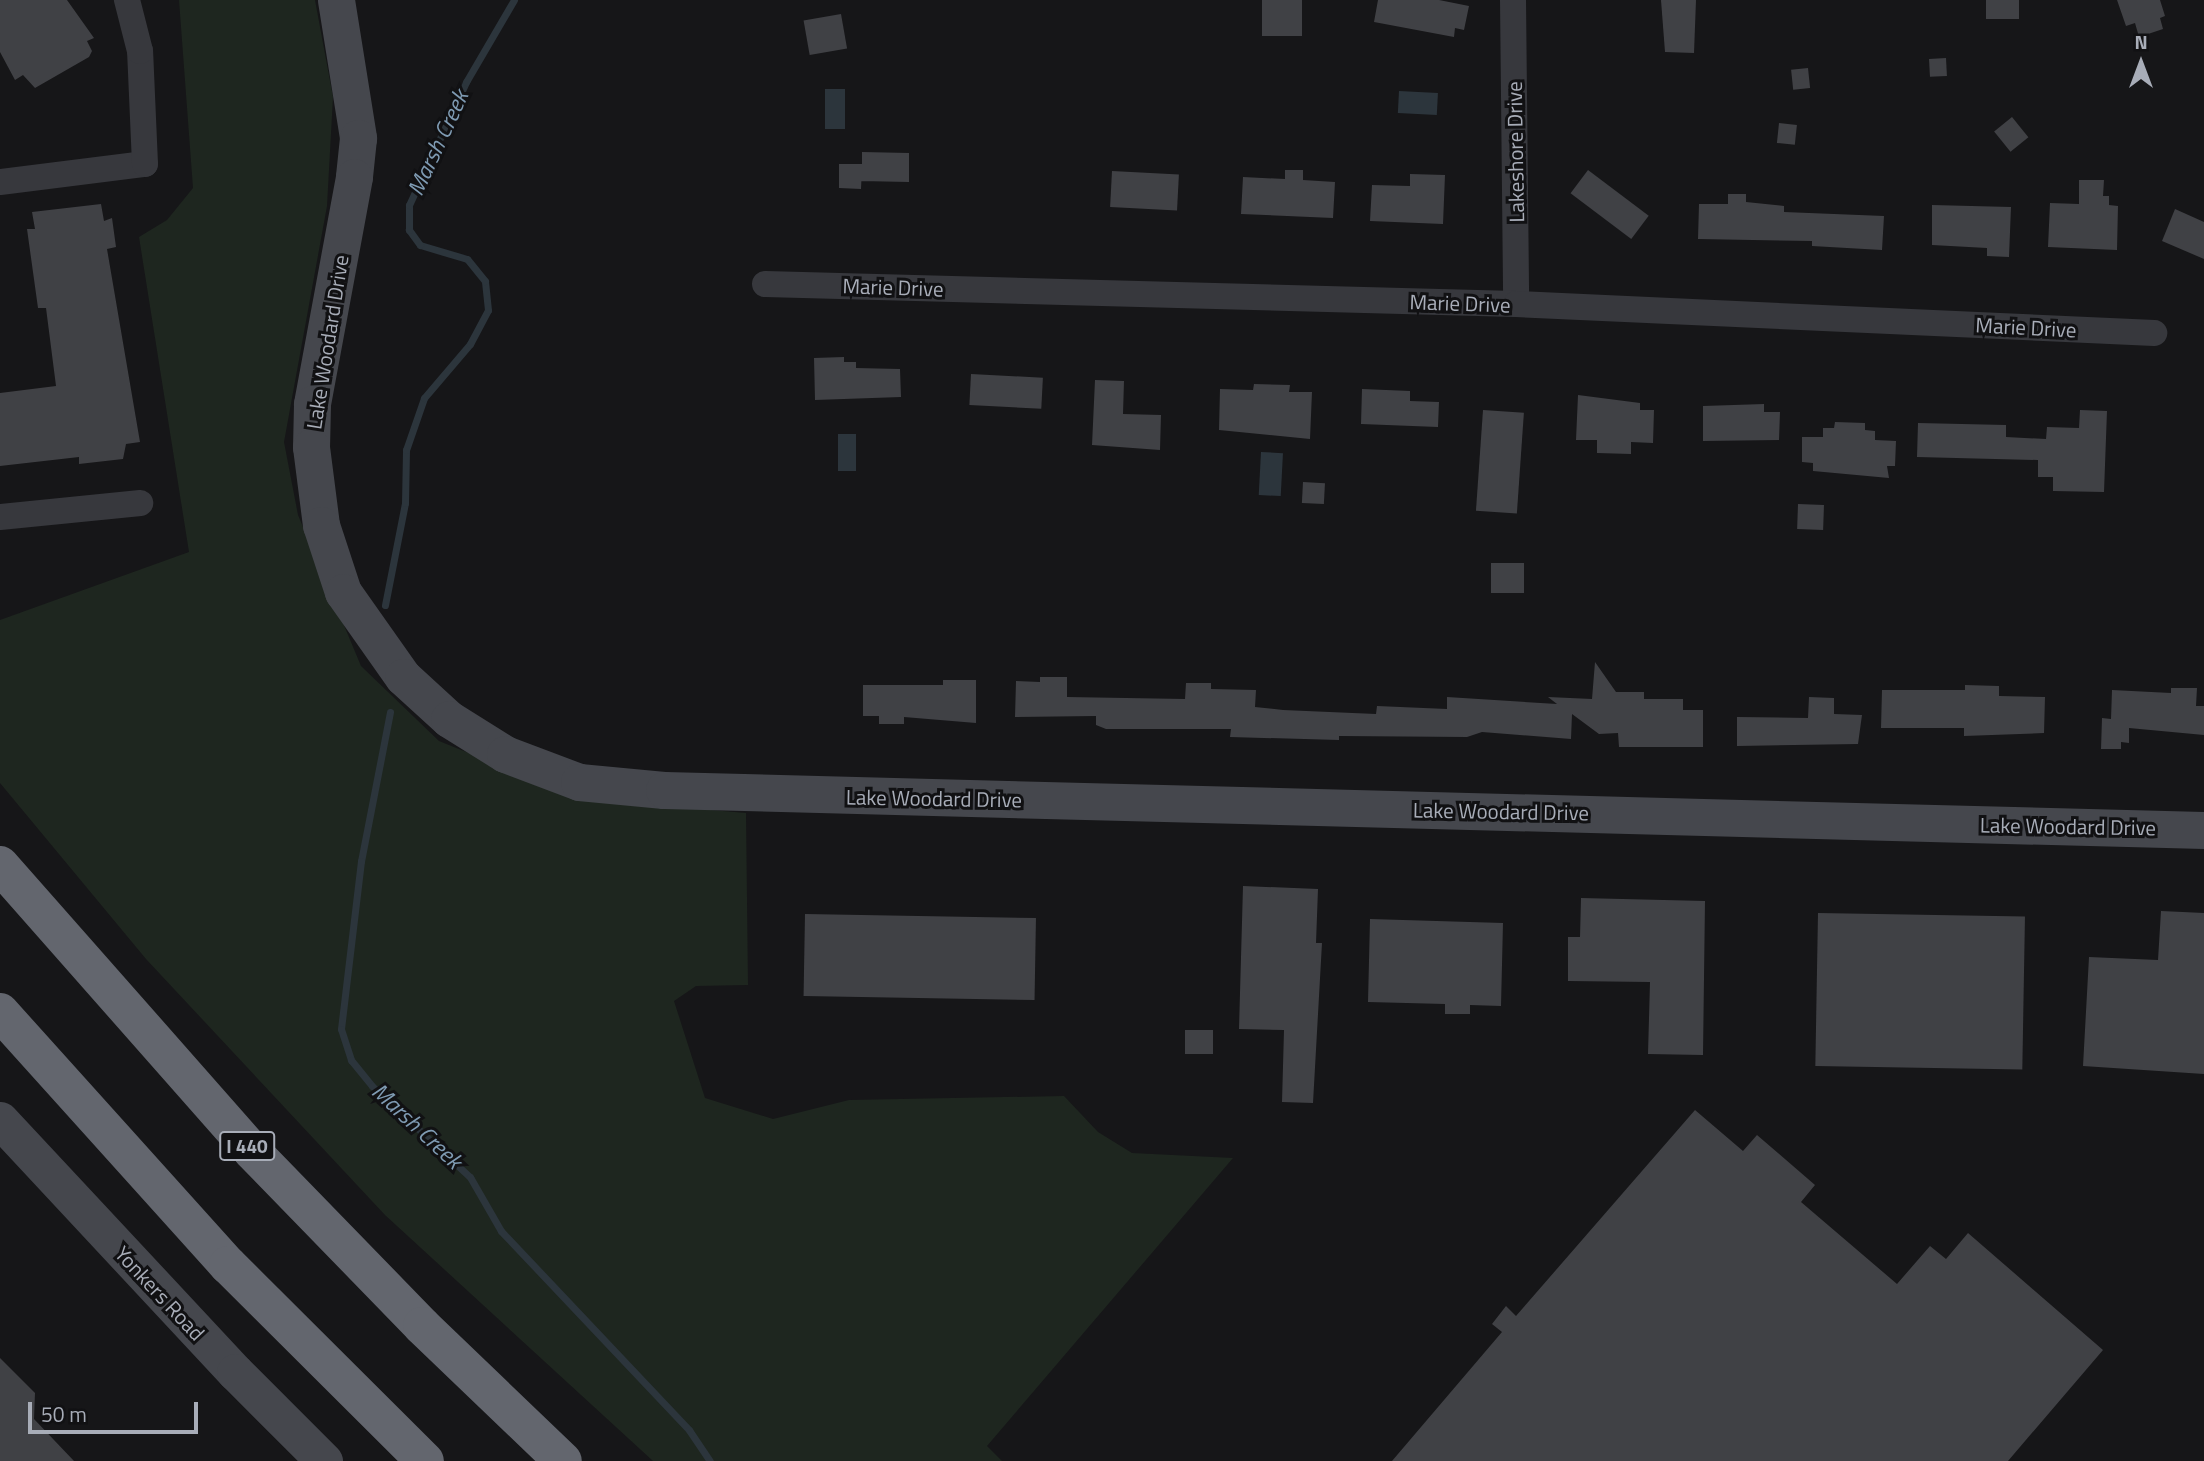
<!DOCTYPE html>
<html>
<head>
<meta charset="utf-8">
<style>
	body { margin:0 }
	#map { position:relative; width:2204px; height:1461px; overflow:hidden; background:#161618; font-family:"Titillium Web",sans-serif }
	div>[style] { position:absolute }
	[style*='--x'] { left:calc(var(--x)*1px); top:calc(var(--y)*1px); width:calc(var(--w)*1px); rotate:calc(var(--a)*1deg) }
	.green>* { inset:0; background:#1e261f }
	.water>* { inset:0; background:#2c353c; transform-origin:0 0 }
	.stream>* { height:7px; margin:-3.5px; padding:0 3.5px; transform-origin:3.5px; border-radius:3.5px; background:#2c353c }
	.building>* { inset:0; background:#404145; transform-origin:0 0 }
	.street>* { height:26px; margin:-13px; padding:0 13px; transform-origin:13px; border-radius:13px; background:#37383d }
	.secondary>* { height:37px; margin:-18.5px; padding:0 18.5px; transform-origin:18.5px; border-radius:18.5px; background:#45474d }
	.highway>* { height:38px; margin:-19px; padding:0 19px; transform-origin:19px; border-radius:19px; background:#63666e }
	span { translate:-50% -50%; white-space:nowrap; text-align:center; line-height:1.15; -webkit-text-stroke:6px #111113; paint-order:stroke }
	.shield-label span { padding:2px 5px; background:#111113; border:2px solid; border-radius:5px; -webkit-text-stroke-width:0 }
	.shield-label { font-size:19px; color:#a8adb8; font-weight:700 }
	.street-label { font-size:21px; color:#a8adb8 }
	.water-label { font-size:23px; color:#7f9bb3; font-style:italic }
	.north { position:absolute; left:2106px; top:28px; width:70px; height:70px; -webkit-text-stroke:5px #111113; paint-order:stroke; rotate:0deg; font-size:19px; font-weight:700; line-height:28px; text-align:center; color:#a8adb8 }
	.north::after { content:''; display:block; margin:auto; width:24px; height:32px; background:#a8adb8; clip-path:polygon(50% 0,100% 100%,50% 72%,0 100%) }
	.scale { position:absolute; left:28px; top:1402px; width:170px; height:32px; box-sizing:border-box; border:4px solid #a8adb8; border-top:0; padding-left:9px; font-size:21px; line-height:24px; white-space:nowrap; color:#a8adb8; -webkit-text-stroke:5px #111113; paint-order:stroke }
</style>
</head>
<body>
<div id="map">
	<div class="green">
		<div style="clip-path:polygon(179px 0,315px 0,333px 97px,327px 206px,284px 442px,298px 515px,361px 666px,439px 741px,583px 799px,746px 813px,748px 985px,696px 986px,674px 1001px,705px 1098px,773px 1119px,849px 1100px,1064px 1096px,1098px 1132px,1132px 1153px,1233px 1158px,987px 1446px,1002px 1461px,653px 1461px,385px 1215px,146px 959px,0 783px,0 620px,189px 552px,139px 237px,167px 220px,193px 188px)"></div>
	</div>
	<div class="water">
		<div style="left:825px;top:89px;width:20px;height:40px"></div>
		<div style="left:1399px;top:91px;width:39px;height:22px;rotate:3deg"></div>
		<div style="left:838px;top:434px;width:18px;height:37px"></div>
		<div style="left:1261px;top:452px;width:22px;height:43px;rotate:3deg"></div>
	</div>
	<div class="stream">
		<div style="--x:385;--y:605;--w:104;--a:-78.9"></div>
		<div style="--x:405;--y:503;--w:53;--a:-88.9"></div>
		<div style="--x:406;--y:450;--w:55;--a:-70.9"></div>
		<div style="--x:424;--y:398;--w:71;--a:-49.6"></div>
		<div style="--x:470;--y:344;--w:38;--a:-62"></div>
		<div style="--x:488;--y:310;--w:29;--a:-96"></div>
		<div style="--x:485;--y:281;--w:28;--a:-129"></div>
		<div style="--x:467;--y:259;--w:49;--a:-163.4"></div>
		<div style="--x:420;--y:245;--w:19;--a:-126"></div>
		<div style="--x:409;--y:230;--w:25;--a:-90"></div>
		<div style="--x:409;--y:205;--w:136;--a:-65.1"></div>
		<div style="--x:466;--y:82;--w:95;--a:-59.7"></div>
		<div style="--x:390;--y:712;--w:152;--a:101"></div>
		<div style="--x:361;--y:861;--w:169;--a:96.8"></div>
		<div style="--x:341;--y:1029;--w:33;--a:72"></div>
		<div style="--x:351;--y:1060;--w:33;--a:51"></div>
		<div style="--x:372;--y:1086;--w:134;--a:42.9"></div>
		<div style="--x:470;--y:1177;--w:62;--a:60.1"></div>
		<div style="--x:501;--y:1231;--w:274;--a:46.6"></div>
		<div style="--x:689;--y:1430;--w:37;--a:56"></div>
	</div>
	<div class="building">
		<div style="clip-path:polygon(0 0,67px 0,94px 38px,87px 41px,92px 51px,89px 57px,35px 88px,23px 75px,15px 80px,0 52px)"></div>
		<div style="left:1262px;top:0;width:40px;height:36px"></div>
		<div style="clip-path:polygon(1378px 0,1439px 0,1469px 6px,1464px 30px,1455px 28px,1454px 37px,1374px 22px)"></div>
		<div style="clip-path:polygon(1661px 0,1696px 0,1694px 53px,1665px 52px)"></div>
		<div style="left:1986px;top:0;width:33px;height:19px"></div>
		<div style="clip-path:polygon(2117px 0,2160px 0,2165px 16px,2160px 18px,2163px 29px,2139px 37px,2135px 23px,2126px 26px)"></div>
		<div style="left:841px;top:14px;width:35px;height:38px;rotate:80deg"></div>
		<div style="left:1946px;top:58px;width:18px;height:17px;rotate:87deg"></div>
		<div style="left:1808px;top:68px;width:20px;height:17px;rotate:84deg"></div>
		<div style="left:2012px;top:117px;width:26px;height:23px;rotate:51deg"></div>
		<div style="left:1779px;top:123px;width:18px;height:20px;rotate:6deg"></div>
		<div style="clip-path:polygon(862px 152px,909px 153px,909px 182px,861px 181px,862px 167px,861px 189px,839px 188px,839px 164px,862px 164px)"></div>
		<div style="clip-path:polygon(1285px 170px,1303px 170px,1303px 180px,1335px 182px,1333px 218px,1241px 214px,1243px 177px,1285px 179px)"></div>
		<div style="left:1588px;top:170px;width:76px;height:29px;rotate:37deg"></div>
		<div style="left:1112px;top:171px;width:67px;height:36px;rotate:3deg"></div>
		<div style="clip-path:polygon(1410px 174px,1445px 175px,1443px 224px,1370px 221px,1372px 185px,1410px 186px)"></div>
		<div style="clip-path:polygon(2079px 180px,2104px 180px,2103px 196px,2109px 196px,2109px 205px,2118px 206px,2117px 250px,2048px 247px,2050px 203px,2079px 204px)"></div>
		<div style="clip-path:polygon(1728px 194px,1746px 194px,1746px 202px,1784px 206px,1784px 212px,1884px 216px,1882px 250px,1812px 246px,1812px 241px,1698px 239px,1699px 204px,1728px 204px)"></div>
		<div style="clip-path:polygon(101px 204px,104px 221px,112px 218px,116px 247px,107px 249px,140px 442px,126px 444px,123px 459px,79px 464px,79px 457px,0 466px,0 393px,56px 386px,46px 308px,38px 308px,27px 229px,35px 229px,32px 212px)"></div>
		<div style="clip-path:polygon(1932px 205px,2011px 207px,2009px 257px,1987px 256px,1987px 248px,1932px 245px)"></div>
		<div style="clip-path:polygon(2175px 209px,2204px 222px,2204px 259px,2162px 241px)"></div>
		<div style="clip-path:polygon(844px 357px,844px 362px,856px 362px,856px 368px,900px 369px,901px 397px,815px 400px,814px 358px)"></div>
		<div style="left:971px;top:374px;width:72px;height:31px;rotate:3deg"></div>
		<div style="clip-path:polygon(1095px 380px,1124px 381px,1123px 414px,1161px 415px,1160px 450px,1092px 445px)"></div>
		<div style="clip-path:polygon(1254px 384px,1290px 385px,1289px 392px,1312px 392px,1310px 439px,1219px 430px,1220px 389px,1253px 390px)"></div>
		<div style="clip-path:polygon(1362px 389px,1410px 391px,1410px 401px,1439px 402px,1438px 427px,1361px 424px)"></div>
		<div style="clip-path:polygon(1578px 395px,1640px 403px,1640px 410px,1654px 410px,1653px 443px,1631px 442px,1631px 454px,1597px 453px,1597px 440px,1576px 440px)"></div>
		<div style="clip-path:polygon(1764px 404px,1764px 412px,1780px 412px,1779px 440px,1703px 441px,1703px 406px)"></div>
		<div style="left:1483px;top:410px;width:41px;height:101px;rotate:4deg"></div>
		<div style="clip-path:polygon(2080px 410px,2107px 411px,2104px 492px,2053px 491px,2053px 477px,2038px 477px,2038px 460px,1917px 457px,1918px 423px,2006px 425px,2006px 437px,2046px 439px,2047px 427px,2079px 428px)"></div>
		<div style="clip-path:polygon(1835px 422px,1865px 423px,1865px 430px,1875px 431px,1875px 440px,1896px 441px,1895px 466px,1887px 466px,1889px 478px,1813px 471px,1813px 463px,1802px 462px,1802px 437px,1823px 437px,1823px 428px,1834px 428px)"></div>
		<div style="left:1303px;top:482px;width:22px;height:21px;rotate:3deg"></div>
		<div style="left:1798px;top:504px;width:26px;height:25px;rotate:2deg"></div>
		<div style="left:1491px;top:563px;width:33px;height:30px"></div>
		<div style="clip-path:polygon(1595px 662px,1616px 692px,1644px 692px,1644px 699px,1683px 699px,1683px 710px,1703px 710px,1703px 747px,1619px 747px,1618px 733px,1599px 734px,1572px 714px,1571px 739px,1482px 732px,1467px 737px,1339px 736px,1339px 740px,1230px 737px,1231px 729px,1106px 729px,1096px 725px,1096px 716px,1015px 717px,1016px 681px,1040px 682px,1040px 677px,1067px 677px,1067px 697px,1185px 699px,1186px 683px,1211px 683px,1211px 689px,1256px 690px,1255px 707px,1283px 710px,1376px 714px,1377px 706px,1447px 709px,1447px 697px,1557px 704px,1548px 697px,1592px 699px)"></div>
		<div style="clip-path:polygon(943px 680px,976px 680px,976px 723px,904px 717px,904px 724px,879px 724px,879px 716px,863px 716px,863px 685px,943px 685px)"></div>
		<div style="clip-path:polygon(1965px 685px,1999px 686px,1999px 696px,2045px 697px,2044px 733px,1964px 736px,1964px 728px,1881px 728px,1882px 690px,1965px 690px)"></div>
		<div style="clip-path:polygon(2171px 688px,2197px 688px,2196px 706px,2204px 706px,2204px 735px,2129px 728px,2129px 743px,2121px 742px,2121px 749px,2101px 749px,2102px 718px,2111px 719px,2112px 690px,2171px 693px)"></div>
		<div style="clip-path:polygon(1809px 697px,1834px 698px,1834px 714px,1862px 715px,1858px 744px,1737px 746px,1737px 717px,1808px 718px)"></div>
		<div style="clip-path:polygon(1243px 886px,1318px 889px,1316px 943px,1322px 943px,1313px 1103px,1282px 1102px,1284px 1030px,1239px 1029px)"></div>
		<div style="clip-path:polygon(1581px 898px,1705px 901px,1703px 1055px,1648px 1054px,1650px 982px,1568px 981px,1568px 937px,1580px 937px)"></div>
		<div style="clip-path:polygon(2161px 911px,2204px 913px,2204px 1074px,2083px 1066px,2089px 957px,2158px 960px)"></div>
		<div style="left:1818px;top:913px;width:207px;height:153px;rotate:1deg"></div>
		<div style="left:805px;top:914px;width:231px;height:82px;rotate:1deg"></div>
		<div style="clip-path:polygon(1370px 919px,1503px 923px,1501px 1006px,1470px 1005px,1470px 1014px,1445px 1014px,1445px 1004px,1368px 1002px)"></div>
		<div style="left:1185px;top:1030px;width:28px;height:24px"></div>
		<div style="clip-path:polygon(1695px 1110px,1743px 1151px,1757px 1135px,1815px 1185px,1801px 1202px,1897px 1284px,1930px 1246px,1946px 1259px,1968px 1233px,2103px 1350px,2008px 1461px,1392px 1461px,1502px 1332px,1492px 1324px,1506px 1306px,1516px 1316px)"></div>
		<div style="clip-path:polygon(0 1358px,35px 1393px,34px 1419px,74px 1461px,0 1461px)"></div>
	</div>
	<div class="street">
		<div style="--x:1513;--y:0;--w:304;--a:89.4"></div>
		<div style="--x:0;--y:182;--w:146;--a:-7.1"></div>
		<div style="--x:145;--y:164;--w:113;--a:-92.5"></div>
		<div style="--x:140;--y:51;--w:53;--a:-104.3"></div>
		<div style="--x:765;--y:284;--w:751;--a:1.53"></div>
		<div style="--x:1516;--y:304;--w:639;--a:2.6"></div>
		<div style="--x:0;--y:517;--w:141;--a:-5.7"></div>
	</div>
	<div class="secondary">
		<div style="--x:336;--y:0;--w:140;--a:80.9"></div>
		<div style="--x:358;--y:138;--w:39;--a:96"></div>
		<div style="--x:354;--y:177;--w:231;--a:100.5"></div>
		<div style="--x:312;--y:404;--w:43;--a:91.3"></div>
		<div style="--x:311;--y:447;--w:79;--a:82.7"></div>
		<div style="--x:321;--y:525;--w:71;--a:71.8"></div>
		<div style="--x:343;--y:592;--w:104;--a:54.8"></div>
		<div style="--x:403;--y:677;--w:62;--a:42.4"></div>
		<div style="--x:449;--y:719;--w:66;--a:32"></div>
		<div style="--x:505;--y:754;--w:79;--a:20.7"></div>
		<div style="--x:579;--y:782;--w:85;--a:5.4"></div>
		<div style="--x:664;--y:790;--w:1541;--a:1.49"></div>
		<div style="--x:0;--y:1120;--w:345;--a:47"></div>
		<div style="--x:235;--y:1372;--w:126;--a:45"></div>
	</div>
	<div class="highway">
		<div style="--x:0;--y:865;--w:381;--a:48.6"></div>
		<div style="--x:252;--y:1151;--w:244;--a:45.8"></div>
		<div style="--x:422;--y:1326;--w:195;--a:43.8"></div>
		<div style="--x:0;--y:1012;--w:341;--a:48"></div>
		<div style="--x:228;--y:1265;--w:278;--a:44.9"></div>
	</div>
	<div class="shield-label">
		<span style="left:247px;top:1146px">I 440</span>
	</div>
	<div class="street-label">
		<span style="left:1515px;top:152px;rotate:-91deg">Lakeshore Drive</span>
		<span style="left:893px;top:287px;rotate:2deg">Marie Drive</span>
		<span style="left:1460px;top:303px;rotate:2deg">Marie Drive</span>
		<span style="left:2026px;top:327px;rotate:3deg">Marie Drive</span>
		<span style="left:327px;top:342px;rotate:-81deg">Lake Woodard Drive</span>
		<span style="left:934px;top:798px;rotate:1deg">Lake Woodard Drive</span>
		<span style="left:1501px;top:811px;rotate:1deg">Lake Woodard Drive</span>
		<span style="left:2068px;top:826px;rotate:1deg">Lake Woodard Drive</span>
		<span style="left:160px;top:1293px;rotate:47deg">Yonkers Road</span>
	</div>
	<div class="water-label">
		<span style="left:438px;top:143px;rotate:-65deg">Marsh Creek</span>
		<span style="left:417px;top:1126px;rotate:43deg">Marsh Creek</span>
	</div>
	<div class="north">N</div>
	<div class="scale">50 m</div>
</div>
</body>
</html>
